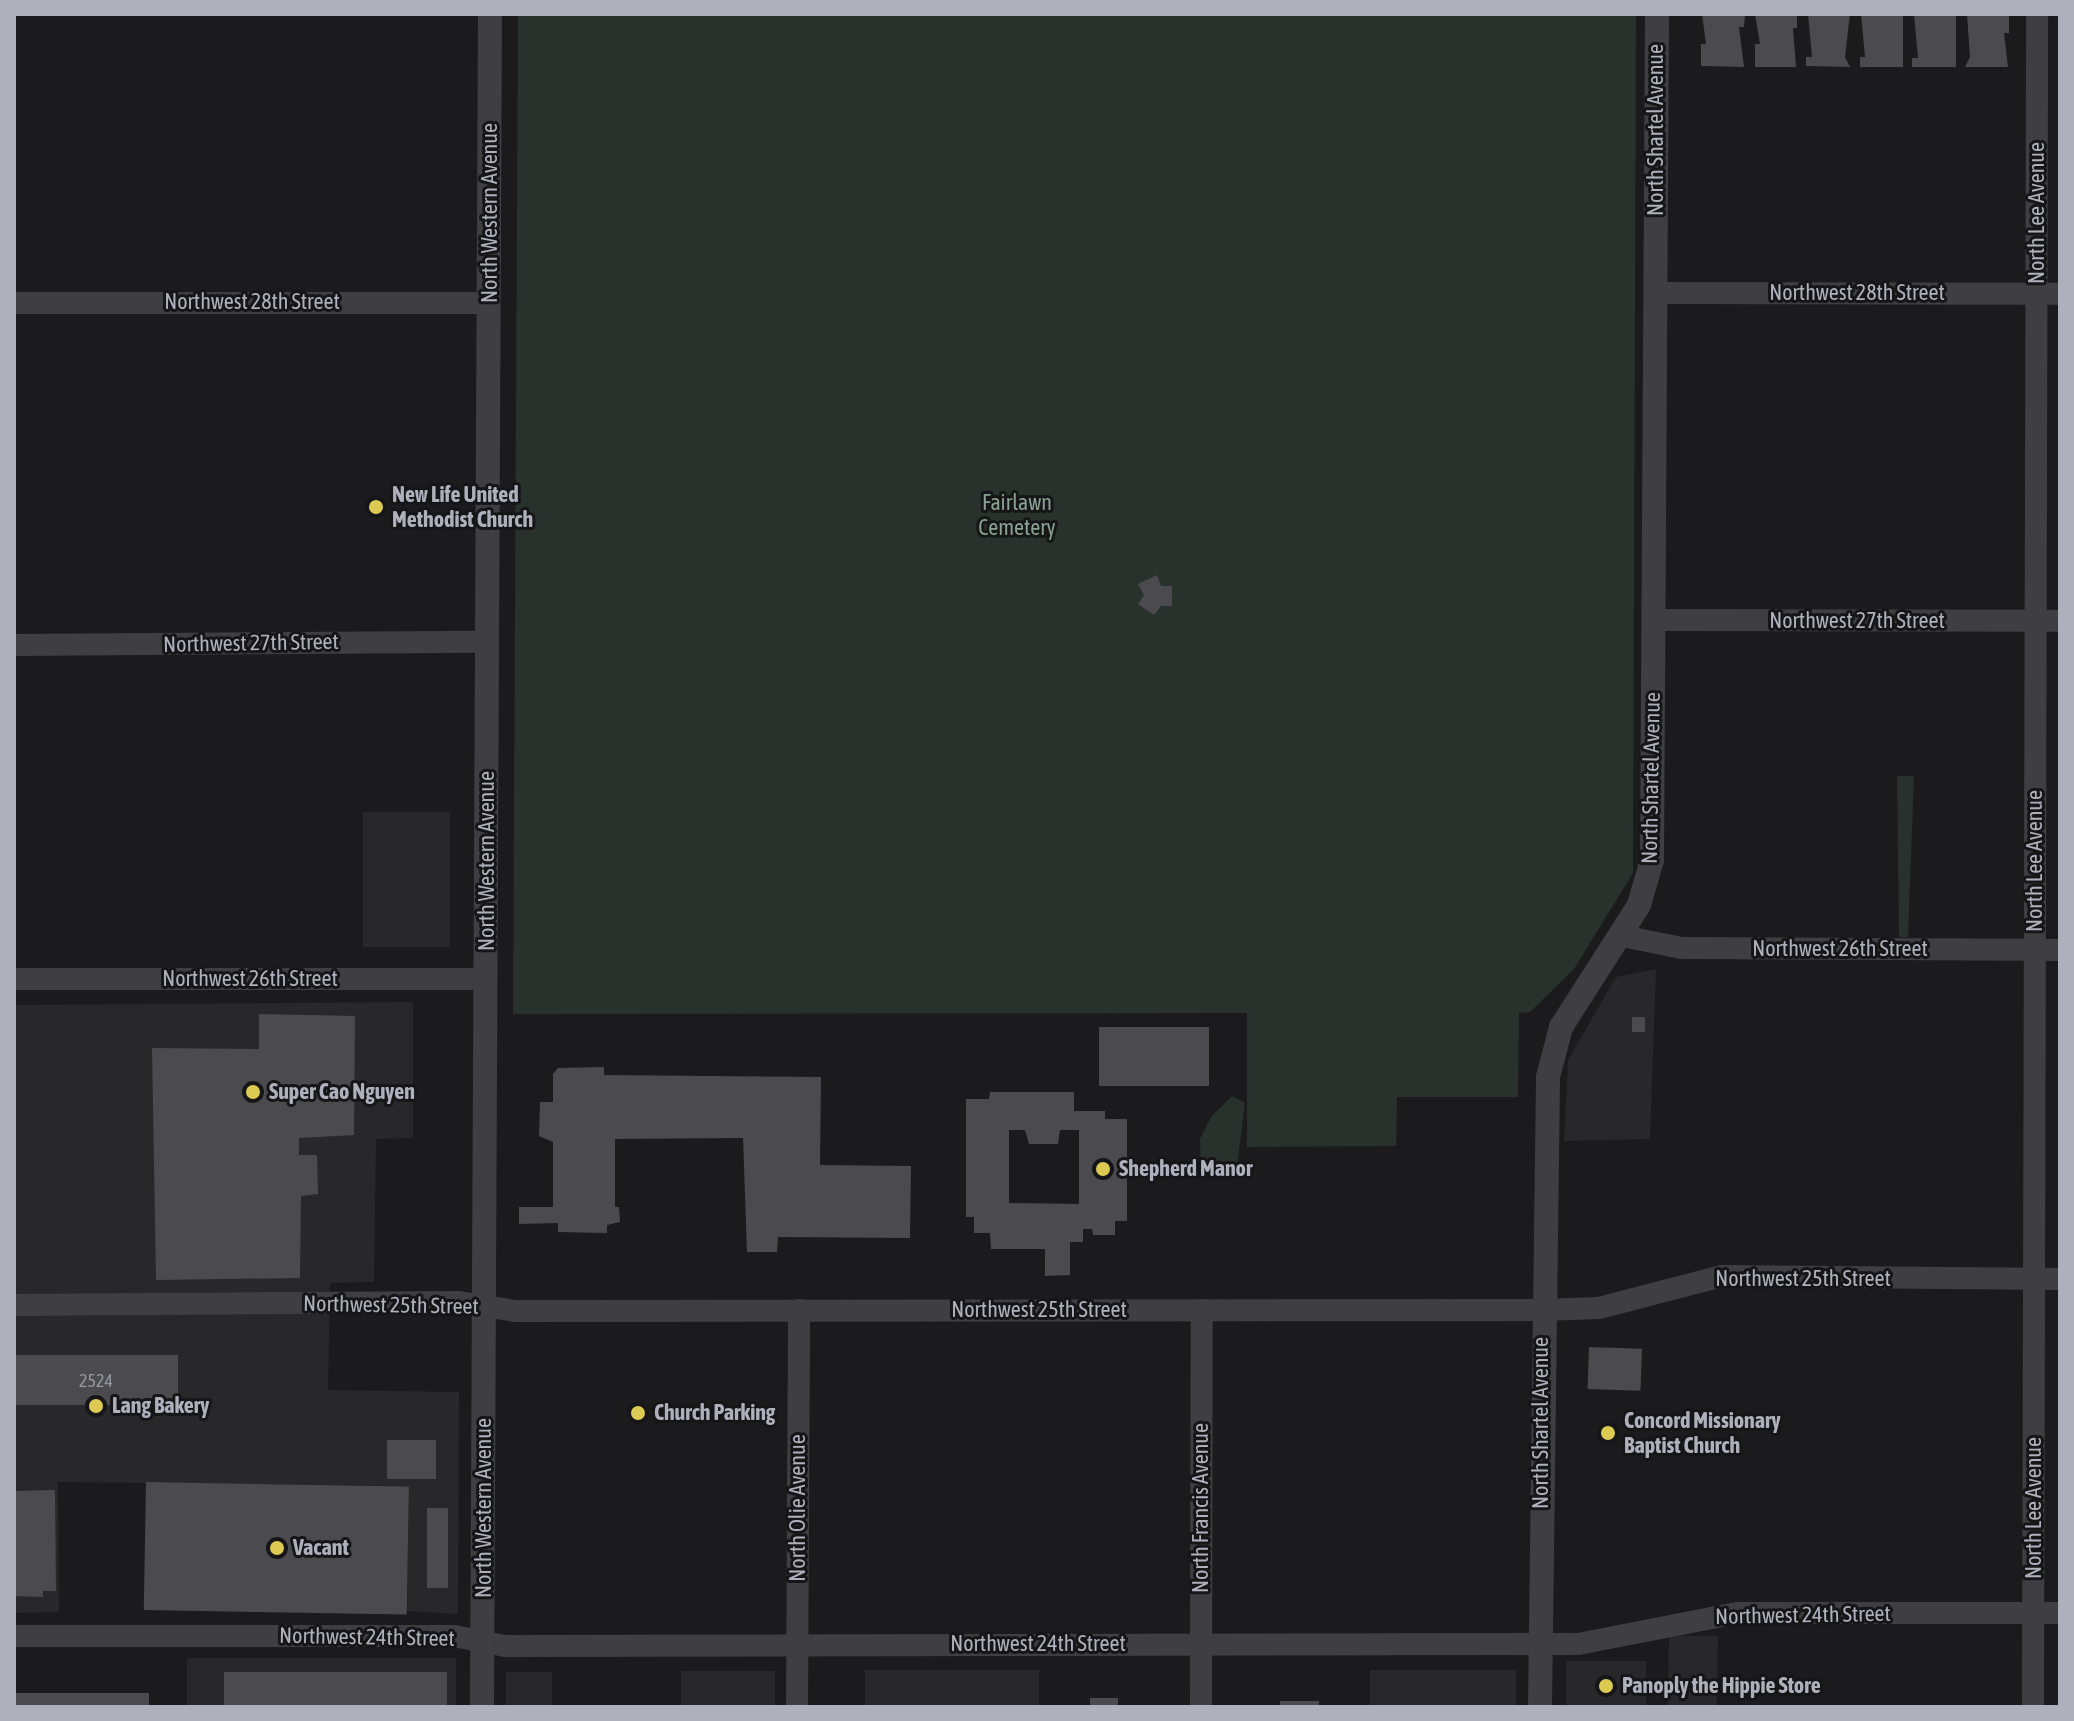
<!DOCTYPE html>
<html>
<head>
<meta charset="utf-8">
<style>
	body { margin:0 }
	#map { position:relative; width:2074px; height:1721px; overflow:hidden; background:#1b1b1d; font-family:"Asap Condensed",sans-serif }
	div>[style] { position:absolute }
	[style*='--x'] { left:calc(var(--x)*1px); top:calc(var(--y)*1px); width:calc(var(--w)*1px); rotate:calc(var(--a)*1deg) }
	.built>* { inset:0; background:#28272a; transform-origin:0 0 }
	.green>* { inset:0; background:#29312c }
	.building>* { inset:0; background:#4b4b4f; transform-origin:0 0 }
	.minor>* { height:22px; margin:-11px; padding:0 11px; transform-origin:11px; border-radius:11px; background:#3f3e43 }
	.tertiary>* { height:24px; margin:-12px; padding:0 12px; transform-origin:12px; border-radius:12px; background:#3f3e43 }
	.dots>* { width:22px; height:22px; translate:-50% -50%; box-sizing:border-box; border:4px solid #161618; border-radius:50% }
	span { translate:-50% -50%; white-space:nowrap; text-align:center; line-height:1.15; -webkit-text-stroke:6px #161618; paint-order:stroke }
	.number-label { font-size:18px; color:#9697a0 }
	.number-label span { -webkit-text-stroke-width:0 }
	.street-label { font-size:22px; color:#afb0bb }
	.poi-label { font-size:22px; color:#afb0bb; font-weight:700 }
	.left { translate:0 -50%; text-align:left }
	.park-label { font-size:22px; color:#89a390 }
	.frame { position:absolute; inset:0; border:16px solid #afb0bb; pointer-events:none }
</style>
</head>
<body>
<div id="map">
	<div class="built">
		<div style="left:450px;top:812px;width:135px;height:87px;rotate:90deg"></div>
		<div style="clip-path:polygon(1656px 969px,1650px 1139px,1564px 1141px,1568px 1060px,1616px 977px)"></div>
		<div style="clip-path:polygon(413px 1002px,413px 1138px,376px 1139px,374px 1282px,330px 1283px,328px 1390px,459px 1392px,458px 1614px,407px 1611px,409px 1486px,58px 1482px,59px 1612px,14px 1613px,14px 1005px)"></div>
		<div style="left:1718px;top:1636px;width:71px;height:49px;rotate:91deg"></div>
		<div style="left:187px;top:1658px;width:269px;height:49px"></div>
		<div style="left:1646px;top:1661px;width:46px;height:80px;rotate:90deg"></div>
		<div style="left:1039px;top:1670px;width:37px;height:174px;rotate:90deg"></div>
		<div style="left:1370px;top:1670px;width:146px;height:37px"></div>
		<div style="left:681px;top:1671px;width:94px;height:36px"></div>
		<div style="left:552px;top:1672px;width:35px;height:46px;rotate:90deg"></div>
	</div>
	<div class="green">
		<div style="clip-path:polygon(518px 14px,1636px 14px,1633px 873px,1574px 969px,1530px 1012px,1519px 1013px,1518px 1097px,1397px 1097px,1396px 1146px,1247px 1147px,1247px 1013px,513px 1014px)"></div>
		<div style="clip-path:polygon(1897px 776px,1914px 776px,1908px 937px,1899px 937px)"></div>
		<div style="clip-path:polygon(1232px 1096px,1245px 1103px,1236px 1175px,1201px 1174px,1200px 1139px,1211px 1117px)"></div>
	</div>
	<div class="building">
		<div style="clip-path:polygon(1702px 14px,1745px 14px,1744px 27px,1739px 27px,1744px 67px,1701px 66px,1701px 44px,1706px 44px)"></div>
		<div style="clip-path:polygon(1755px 14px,1797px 14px,1797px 28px,1793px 28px,1796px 67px,1755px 67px,1755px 44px,1760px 44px)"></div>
		<div style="clip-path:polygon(1808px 14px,1850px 14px,1845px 57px,1850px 67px,1806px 66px,1806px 57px,1812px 57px)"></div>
		<div style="clip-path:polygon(1861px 14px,1903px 14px,1903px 67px,1860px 67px,1860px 57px,1865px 57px)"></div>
		<div style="clip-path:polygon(1914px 14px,1956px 14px,1956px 67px,1912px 67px,1912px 58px,1918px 58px)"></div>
		<div style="clip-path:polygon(1967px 14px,2009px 14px,2009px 33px,2004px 33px,2008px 67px,1965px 67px,1970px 57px)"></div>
		<div style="clip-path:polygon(1157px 575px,1161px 586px,1172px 586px,1172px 606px,1161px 606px,1154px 615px,1138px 604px,1144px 595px,1138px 584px)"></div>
		<div style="clip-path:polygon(259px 1014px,355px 1016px,354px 1135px,299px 1138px,299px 1155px,317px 1155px,318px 1194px,301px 1196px,300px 1278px,156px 1280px,152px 1048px,259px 1049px)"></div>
		<div style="left:1632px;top:1017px;width:13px;height:15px"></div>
		<div style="left:1099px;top:1027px;width:110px;height:59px"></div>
		<div style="clip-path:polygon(604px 1067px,604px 1075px,821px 1077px,820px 1165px,911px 1166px,910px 1238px,778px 1237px,777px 1252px,747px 1252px,743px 1138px,615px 1139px,615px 1207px,619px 1207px,620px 1222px,607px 1225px,607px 1233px,558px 1232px,558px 1223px,519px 1224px,519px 1207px,553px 1207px,553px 1142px,539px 1136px,540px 1102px,553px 1102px,553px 1074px,558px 1068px)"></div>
		<div style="clip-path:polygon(evenodd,990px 1092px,1074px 1092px,1074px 1111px,1105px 1111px,1105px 1119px,1127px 1119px,1127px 1221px,1115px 1221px,1115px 1235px,1093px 1235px,1092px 1229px,1083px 1229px,1083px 1242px,1070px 1242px,1070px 1275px,1045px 1276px,1045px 1249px,991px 1249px,990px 1233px,974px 1233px,974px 1217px,966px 1217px,966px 1099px,989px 1099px,990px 1092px,1009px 1130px,1025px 1130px,1029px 1144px,1058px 1144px,1060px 1130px,1079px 1130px,1079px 1204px,1009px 1203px,1009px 1130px)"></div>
		<div style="left:1589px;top:1347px;width:53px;height:42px;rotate:2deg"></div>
		<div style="left:14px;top:1355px;width:164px;height:50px"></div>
		<div style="left:387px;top:1440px;width:49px;height:39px"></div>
		<div style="left:146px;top:1482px;width:263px;height:128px;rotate:1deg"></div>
		<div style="clip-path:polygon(55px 1490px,56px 1591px,43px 1591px,43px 1597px,14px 1596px,14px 1491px)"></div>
		<div style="left:427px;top:1508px;width:21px;height:80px"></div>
		<div style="left:224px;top:1672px;width:223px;height:35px"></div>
		<div style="left:14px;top:1693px;width:135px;height:14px"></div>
		<div style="left:1090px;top:1698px;width:28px;height:9px"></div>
		<div style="left:1280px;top:1701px;width:39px;height:6px"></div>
	</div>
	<div class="minor">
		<div style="--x:1655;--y:293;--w:405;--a:0.1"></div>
		<div style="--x:14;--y:303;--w:475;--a:0"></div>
		<div style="--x:1654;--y:620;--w:406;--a:0.1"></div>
		<div style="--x:14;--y:645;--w:474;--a:-0.4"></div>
		<div style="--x:1622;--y:936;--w:61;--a:11.3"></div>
		<div style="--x:1682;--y:948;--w:378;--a:0.3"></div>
		<div style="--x:14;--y:979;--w:472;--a:0"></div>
		<div style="--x:14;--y:1305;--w:445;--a:-0.4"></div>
		<div style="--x:459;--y:1302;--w:57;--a:9.1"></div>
		<div style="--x:515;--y:1311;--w:1027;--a:-0.06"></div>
		<div style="--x:1542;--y:1310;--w:57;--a:-2"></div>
		<div style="--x:1599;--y:1308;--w:127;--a:-14.6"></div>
		<div style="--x:1722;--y:1276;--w:338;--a:0.5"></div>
		<div style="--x:14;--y:1636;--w:440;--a:0"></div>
		<div style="--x:454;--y:1636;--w:52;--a:11.1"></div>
		<div style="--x:505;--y:1646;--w:1073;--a:-0.11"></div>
		<div style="--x:1578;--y:1644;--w:163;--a:-11"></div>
		<div style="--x:1738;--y:1613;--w:322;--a:0"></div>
		<div style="--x:797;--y:1707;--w:397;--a:-89.7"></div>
		<div style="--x:1201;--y:1707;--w:397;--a:-89.9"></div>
		<div style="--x:2033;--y:1707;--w:1693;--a:-89.86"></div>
	</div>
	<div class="tertiary">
		<div style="--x:482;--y:1707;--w:1693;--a:-89.73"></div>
		<div style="--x:1540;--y:1707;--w:630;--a:-89.27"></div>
		<div style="--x:1548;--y:1077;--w:52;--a:-75.4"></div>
		<div style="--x:1561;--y:1027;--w:145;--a:-57.4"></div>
		<div style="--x:1639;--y:905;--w:47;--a:-73.9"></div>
		<div style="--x:1652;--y:860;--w:846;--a:-89.66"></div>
	</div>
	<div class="dots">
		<div style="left:376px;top:507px;background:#ddca52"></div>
		<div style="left:253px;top:1092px;background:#ddca52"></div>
		<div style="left:1103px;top:1169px;background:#ddca52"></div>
		<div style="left:96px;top:1406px;background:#ddca52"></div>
		<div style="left:638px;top:1413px;background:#ddca52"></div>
		<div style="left:1608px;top:1433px;background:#ddca52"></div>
		<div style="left:277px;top:1548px;background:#ddca52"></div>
		<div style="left:1606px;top:1686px;background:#ddca52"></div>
	</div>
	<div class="number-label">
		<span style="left:96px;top:1381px">2524</span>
	</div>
	<div class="street-label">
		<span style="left:1656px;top:130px;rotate:-90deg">North Shartel Avenue</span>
		<span style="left:490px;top:213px;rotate:-90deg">North Western Avenue</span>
		<span style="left:2037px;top:213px;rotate:-90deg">North Lee Avenue</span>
		<span style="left:1857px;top:293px">Northwest 28th Street</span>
		<span style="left:252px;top:302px">Northwest 28th Street</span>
		<span style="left:1857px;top:621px">Northwest 27th Street</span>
		<span style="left:251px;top:643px;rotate:-1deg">Northwest 27th Street</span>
		<span style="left:1651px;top:778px;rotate:-89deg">North Shartel Avenue</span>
		<span style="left:487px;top:861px;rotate:-90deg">North Western Avenue</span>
		<span style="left:2035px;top:861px;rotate:-90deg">North Lee Avenue</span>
		<span style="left:1840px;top:949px">Northwest 26th Street</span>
		<span style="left:250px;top:979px">Northwest 26th Street</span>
		<span style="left:1803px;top:1279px">Northwest 25th Street</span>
		<span style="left:391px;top:1305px;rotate:1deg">Northwest 25th Street</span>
		<span style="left:1039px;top:1310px">Northwest 25th Street</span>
		<span style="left:1541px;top:1423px;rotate:-90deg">North Shartel Avenue</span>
		<span style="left:484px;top:1508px;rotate:-90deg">North Western Avenue</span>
		<span style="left:798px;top:1508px;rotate:-90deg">North Olie Avenue</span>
		<span style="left:1201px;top:1508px;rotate:-90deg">North Francis Avenue</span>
		<span style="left:2034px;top:1508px;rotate:-90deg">North Lee Avenue</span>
		<span style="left:1803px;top:1615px;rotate:-1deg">Northwest 24th Street</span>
		<span style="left:367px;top:1637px;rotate:1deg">Northwest 24th Street</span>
		<span style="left:1038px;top:1644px">Northwest 24th Street</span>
	</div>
	<div class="poi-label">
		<span class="left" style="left:392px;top:507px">New Life United<br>Methodist Church</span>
		<span class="left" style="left:269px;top:1092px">Super Cao Nguyen</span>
		<span class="left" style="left:1119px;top:1169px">Shepherd Manor</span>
		<span class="left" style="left:112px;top:1406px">Lang Bakery</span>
		<span class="left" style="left:654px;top:1413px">Church Parking</span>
		<span class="left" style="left:1624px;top:1433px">Concord Missionary<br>Baptist Church</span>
		<span class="left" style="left:293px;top:1548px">Vacant</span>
		<span class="left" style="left:1622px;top:1686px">Panoply the Hippie Store</span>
	</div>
	<div class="park-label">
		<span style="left:1017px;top:515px">Fairlawn<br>Cemetery</span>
	</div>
	<div class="frame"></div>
</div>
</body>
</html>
